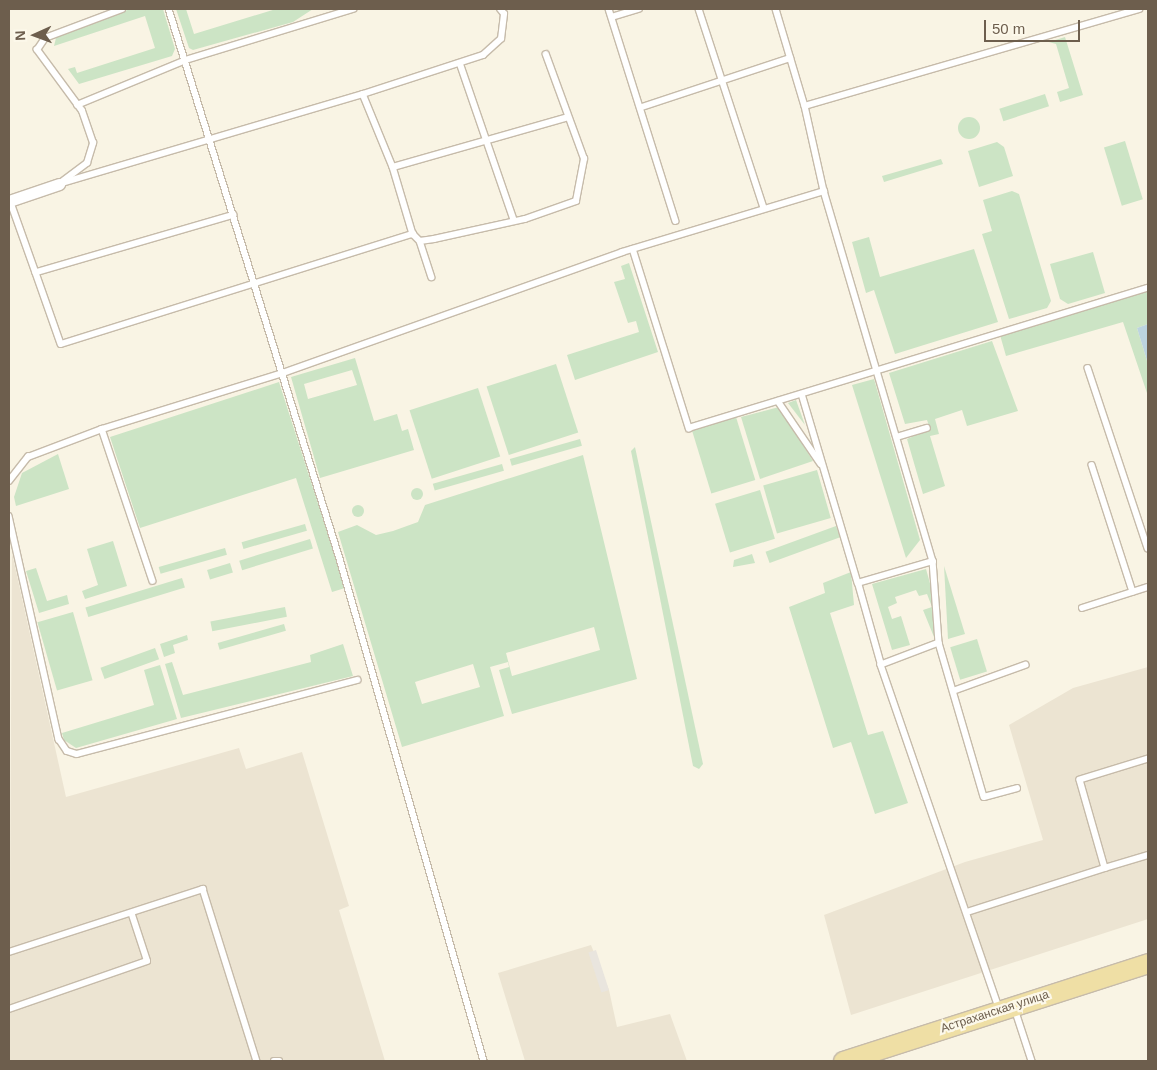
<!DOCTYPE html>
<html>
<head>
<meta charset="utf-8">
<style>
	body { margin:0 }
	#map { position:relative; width:1157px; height:1070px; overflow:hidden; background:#f9f4e4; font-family:Helvetica,sans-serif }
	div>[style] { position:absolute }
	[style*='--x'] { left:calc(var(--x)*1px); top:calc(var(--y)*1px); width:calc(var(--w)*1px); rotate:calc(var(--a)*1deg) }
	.residential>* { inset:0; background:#ece4d2 }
	.industrial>* { inset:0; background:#e9e5de; transform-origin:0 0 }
	.green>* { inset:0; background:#cce4c5; transform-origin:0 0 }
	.round { border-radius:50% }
	.water>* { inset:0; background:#bcd4df }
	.roads { filter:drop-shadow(1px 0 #c6bbaa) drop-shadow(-1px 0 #c6bbaa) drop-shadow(0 1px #c6bbaa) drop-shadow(0 -1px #c6bbaa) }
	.service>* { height:5.5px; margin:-2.75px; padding:0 2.75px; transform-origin:2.75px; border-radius:2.75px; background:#fff }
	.minor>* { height:11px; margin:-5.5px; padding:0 5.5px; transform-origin:5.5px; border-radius:5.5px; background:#fff }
	.primary>* { height:19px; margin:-9.5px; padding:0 9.5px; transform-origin:9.5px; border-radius:9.5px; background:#efdfa5 }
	span { translate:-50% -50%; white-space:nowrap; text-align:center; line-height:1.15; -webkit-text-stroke:4.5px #fcf8ea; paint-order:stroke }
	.street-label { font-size:12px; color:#6d5e4d }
	.frame { position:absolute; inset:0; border:10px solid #6d5e4d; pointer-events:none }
	.north { position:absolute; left:10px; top:10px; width:50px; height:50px; -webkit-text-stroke:4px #fcf8ea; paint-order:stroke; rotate:268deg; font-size:14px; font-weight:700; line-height:20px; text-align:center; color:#6d5e4d }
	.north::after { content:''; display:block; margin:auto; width:18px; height:22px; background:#6d5e4d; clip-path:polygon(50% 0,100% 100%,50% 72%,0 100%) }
	.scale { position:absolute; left:984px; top:20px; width:96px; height:22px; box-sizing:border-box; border:2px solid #6d5e4d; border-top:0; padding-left:6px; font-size:15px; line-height:18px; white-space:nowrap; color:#6d5e4d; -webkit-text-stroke:4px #fcf8ea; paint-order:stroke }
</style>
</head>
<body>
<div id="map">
	<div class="residential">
		<div style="clip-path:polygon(12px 553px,66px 797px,239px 748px,246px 769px,302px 752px,349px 906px,339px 910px,385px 1061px,9px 1061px)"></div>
		<div style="clip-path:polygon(1148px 667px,1148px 919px,851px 1015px,824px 915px,965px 862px,1043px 840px,1009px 725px,1073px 688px)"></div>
		<div style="clip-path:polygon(591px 945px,609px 990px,617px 1027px,670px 1014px,687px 1061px,525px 1061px,498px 973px)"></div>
	</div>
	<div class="industrial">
		<div style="left:596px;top:950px;width:42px;height:8px;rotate:72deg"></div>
	</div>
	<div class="green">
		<div style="clip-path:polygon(131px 9px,163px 9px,175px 49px,172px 56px,79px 84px,68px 69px,75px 67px,77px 73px,155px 48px,145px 16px,54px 46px,58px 30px)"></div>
		<div style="clip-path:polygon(176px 9px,186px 9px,194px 34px,276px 9px,313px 9px,293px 22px,193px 50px,189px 48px)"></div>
		<div style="clip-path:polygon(1065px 37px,1083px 95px,1060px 102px,1057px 92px,1069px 88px,1056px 44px,1049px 42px)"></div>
		<div style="left:1045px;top:94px;width:13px;height:48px;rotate:72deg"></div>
		<div class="round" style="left:958px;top:117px;width:22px;height:22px"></div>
		<div style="left:1125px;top:141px;width:61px;height:22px;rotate:73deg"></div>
		<div style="clip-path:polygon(997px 142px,1004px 147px,1013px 176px,979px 187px,968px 151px)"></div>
		<div style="clip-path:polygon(941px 159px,943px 164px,884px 182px,882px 176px)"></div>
		<div style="clip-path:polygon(1012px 191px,1019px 194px,1051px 301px,1047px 308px,1009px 319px,982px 234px,992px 231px,983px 200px)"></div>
		<div style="clip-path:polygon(869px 237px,880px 277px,974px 249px,998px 322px,895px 354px,874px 290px,866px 293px,852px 242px)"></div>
		<div style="clip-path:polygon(1093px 252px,1105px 293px,1068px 304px,1060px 299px,1050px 264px)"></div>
		<div style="clip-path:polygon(629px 263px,658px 352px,575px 380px,567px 355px,639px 332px,636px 321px,628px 323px,614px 282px,625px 279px,621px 266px)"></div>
		<div style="clip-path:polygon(1148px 291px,1148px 324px,1137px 328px,1148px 364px,1148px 396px,1123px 322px,1006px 356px,1000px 335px)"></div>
		<div style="clip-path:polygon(992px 341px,1018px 411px,967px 426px,962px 410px,935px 419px,939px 434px,930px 436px,945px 486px,923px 494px,907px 439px,930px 429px,927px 420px,905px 424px,889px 373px)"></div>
		<div style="clip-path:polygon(evenodd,355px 358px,374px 421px,397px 414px,402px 431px,408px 429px,414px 450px,320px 478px,291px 377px,355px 358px,352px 370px,357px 385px,308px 399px,304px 384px,352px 370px)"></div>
		<div style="left:556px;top:364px;width:72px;height:73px;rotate:72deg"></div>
		<div style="clip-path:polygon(874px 379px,920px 540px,906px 558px,852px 385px)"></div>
		<div style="clip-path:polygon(279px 382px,345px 588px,332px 592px,296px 478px,140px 528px,110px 437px)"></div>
		<div style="left:478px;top:388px;width:72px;height:72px;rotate:72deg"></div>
		<div style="clip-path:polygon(796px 400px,805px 425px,788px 403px)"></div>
		<div style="clip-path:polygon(779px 407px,813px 461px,760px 479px,741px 417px)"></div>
		<div style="left:736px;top:417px;width:66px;height:46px;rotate:73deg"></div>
		<div style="left:580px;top:439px;width:7px;height:73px;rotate:74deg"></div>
		<div style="clip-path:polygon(635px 447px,703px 764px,699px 769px,693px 766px,631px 451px)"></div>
		<div style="clip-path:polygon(58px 454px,69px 489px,16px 506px,14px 497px,22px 473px)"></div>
		<div style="clip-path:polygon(evenodd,583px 455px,637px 679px,512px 714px,499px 670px,509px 667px,508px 662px,490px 667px,504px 716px,402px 747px,338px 532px,357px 525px,376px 535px,393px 531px,418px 522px,425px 505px,583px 455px,594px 627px,600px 650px,512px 676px,506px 653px,594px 627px,583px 455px,473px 664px,480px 687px,422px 704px,415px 682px,473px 664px)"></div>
		<div style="left:502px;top:464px;width:7px;height:72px;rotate:74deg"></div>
		<div style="left:817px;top:470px;width:50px;height:56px;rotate:74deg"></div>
		<div class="round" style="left:411px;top:488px;width:12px;height:12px"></div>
		<div style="left:760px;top:490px;width:51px;height:47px;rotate:73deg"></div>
		<div class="round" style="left:352px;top:505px;width:12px;height:12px"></div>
		<div style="left:305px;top:524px;width:7px;height:66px;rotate:74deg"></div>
		<div style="left:836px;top:526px;width:12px;height:75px;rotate:70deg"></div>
		<div style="left:310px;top:539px;width:10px;height:74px;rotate:73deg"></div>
		<div style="clip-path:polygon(113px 541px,127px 586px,85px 599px,82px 591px,98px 585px,87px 549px)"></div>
		<div style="left:225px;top:548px;width:7px;height:69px;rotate:74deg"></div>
		<div style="clip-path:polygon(752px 554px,755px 563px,733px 567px,734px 560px)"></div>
		<div style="left:230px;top:563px;width:10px;height:24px;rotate:73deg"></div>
		<div style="clip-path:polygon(944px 566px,965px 634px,948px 639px)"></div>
		<div style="clip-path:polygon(36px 568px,47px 601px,67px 595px,69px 604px,39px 613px,26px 571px)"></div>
		<div style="clip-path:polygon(926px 569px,933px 594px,934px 637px,923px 610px,932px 607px,927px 594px,919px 596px,916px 590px,895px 597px,897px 603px,888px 607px,892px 619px,901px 616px,910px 645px,892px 650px,872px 584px)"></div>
		<div style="clip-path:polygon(851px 572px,854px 605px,830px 613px,868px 735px,883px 731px,908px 803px,875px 814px,851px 742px,833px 748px,789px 607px,825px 593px,823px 583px)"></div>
		<div style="left:182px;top:578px;width:10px;height:101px;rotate:73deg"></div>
		<div style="left:285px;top:607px;width:10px;height:76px;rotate:79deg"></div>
		<div style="left:73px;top:612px;width:71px;height:37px;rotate:74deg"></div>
		<div style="left:284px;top:624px;width:7px;height:69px;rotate:74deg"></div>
		<div style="clip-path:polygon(187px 635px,188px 640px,173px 645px,175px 653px,164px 657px,160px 644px)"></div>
		<div style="left:977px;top:639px;width:34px;height:28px;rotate:73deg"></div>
		<div style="clip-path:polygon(343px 644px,353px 676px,181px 718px,165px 664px,172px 662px,183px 695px,311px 662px,310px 655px)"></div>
		<div style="left:155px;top:648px;width:12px;height:58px;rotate:70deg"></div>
		<div style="clip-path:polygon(160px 665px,177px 719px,76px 748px,64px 740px,62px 733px,154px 705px,144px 670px)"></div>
	</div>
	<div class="water">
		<div style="clip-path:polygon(1148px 324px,1148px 364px,1137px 328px)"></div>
	</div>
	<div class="roads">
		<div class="service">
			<div style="--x:169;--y:9;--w:576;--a:72.73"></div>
			<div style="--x:340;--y:559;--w:522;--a:73.99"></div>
			<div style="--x:609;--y:9;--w:222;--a:72.5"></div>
			<div style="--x:699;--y:9;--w:209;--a:71.9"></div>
			<div style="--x:776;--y:9;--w:101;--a:73.4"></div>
			<div style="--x:805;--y:106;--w:87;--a:77.4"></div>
			<div style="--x:824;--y:191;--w:386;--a:73.6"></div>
			<div style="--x:933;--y:561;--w:82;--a:85.8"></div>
			<div style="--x:939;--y:643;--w:62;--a:159.2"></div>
			<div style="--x:881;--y:665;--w:85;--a:-105.7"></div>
			<div style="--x:858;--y:583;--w:78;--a:-16.3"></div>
			<div style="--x:612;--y:17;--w:28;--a:-17"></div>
			<div style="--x:460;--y:63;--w:166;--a:71"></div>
			<div style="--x:363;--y:94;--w:126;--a:-18"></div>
			<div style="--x:483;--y:55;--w:24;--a:-42"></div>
			<div style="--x:501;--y:39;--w:25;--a:-83"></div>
			<div style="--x:504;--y:14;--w:6;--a:-129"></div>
			<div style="--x:77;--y:105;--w:118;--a:-22.4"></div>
			<div style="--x:186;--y:60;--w:175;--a:-17"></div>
			<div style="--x:805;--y:106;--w:348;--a:-16.2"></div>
			<div style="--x:642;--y:107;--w:156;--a:-18.3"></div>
			<div style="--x:393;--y:167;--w:182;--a:-15.9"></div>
			<div style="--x:63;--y:181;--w:30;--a:-37"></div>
			<div style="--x:87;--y:163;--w:21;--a:-73"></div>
			<div style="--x:93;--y:143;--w:34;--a:-109"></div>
			<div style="--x:82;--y:111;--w:76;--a:-126.4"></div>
			<div style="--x:37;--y:50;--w:14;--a:-56"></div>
			<div style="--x:45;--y:38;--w:82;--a:-20.6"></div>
			<div style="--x:59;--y:184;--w:317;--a:-16.5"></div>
			<div style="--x:363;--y:94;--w:79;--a:67.7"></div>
			<div style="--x:393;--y:167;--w:70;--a:73.4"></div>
			<div style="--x:10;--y:200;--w:77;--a:70.4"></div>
			<div style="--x:234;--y:215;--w:206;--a:163.7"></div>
			<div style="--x:36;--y:273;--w:75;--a:70.6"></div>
			<div style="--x:61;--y:344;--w:369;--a:-17.4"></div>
			<div style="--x:413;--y:234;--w:10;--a:45"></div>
			<div style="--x:420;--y:241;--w:14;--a:-8"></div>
			<div style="--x:434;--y:239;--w:93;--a:-12.4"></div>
			<div style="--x:525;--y:219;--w:54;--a:-19.4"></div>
			<div style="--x:576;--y:201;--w:43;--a:-79.2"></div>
			<div style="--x:584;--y:159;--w:111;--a:-110.1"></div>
			<div style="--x:420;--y:241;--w:38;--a:72"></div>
			<div style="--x:633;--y:249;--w:188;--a:72.6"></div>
			<div style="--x:689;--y:428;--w:480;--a:-17"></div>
			<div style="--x:1088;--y:368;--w:190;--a:71.6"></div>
			<div style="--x:802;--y:394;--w:197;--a:73.5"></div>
			<div style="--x:778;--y:401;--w:76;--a:55.7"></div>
			<div style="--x:102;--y:429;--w:160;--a:71.5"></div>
			<div style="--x:897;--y:437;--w:31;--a:-17"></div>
			<div style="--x:1092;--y:465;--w:133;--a:72.1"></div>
			<div style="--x:9;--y:481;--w:31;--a:-52"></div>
			<div style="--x:28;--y:457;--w:79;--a:-20.7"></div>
			<div style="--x:102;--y:429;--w:189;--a:-17.2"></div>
			<div style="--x:283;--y:373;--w:360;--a:-19.6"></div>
			<div style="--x:622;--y:252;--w:211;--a:-16.8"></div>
			<div style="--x:9;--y:516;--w:229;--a:77.4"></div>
			<div style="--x:59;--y:739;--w:14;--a:56"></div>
			<div style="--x:67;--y:751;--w:10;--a:17"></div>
			<div style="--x:77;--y:754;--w:290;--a:-14.8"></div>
			<div style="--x:1082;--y:608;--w:69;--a:-17.7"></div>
			<div style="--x:939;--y:643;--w:160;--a:73.7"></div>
			<div style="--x:984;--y:797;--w:34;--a:-15"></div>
			<div style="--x:881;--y:665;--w:363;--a:71"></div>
			<div style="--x:953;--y:691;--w:77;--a:-19.9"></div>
			<div style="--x:1148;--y:759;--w:71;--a:162.8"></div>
			<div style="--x:1080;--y:780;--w:91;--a:74.1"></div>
			<div style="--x:1105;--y:868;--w:45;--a:-16.8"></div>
			<div style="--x:967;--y:912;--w:145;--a:-17.7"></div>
			<div style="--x:9;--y:952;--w:204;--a:-18"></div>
			<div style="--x:203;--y:889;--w:180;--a:72.6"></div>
			<div style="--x:9;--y:1009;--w:146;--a:-19.2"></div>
			<div style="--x:147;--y:961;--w:48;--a:-108.1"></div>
			<div style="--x:1015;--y:1009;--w:55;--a:71.9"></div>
			<div style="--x:274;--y:1061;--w:5;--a:0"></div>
		</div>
		<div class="minor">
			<div style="--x:9;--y:201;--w:53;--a:-18.8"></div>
		</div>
		<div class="primary">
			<div style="--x:843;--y:1061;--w:320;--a:-17.8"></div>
		</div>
	</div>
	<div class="street-label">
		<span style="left:995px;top:1012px;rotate:-18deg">Астраханская улица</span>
	</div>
	<div class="frame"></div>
	<div class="north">N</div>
	<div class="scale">50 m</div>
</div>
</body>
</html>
